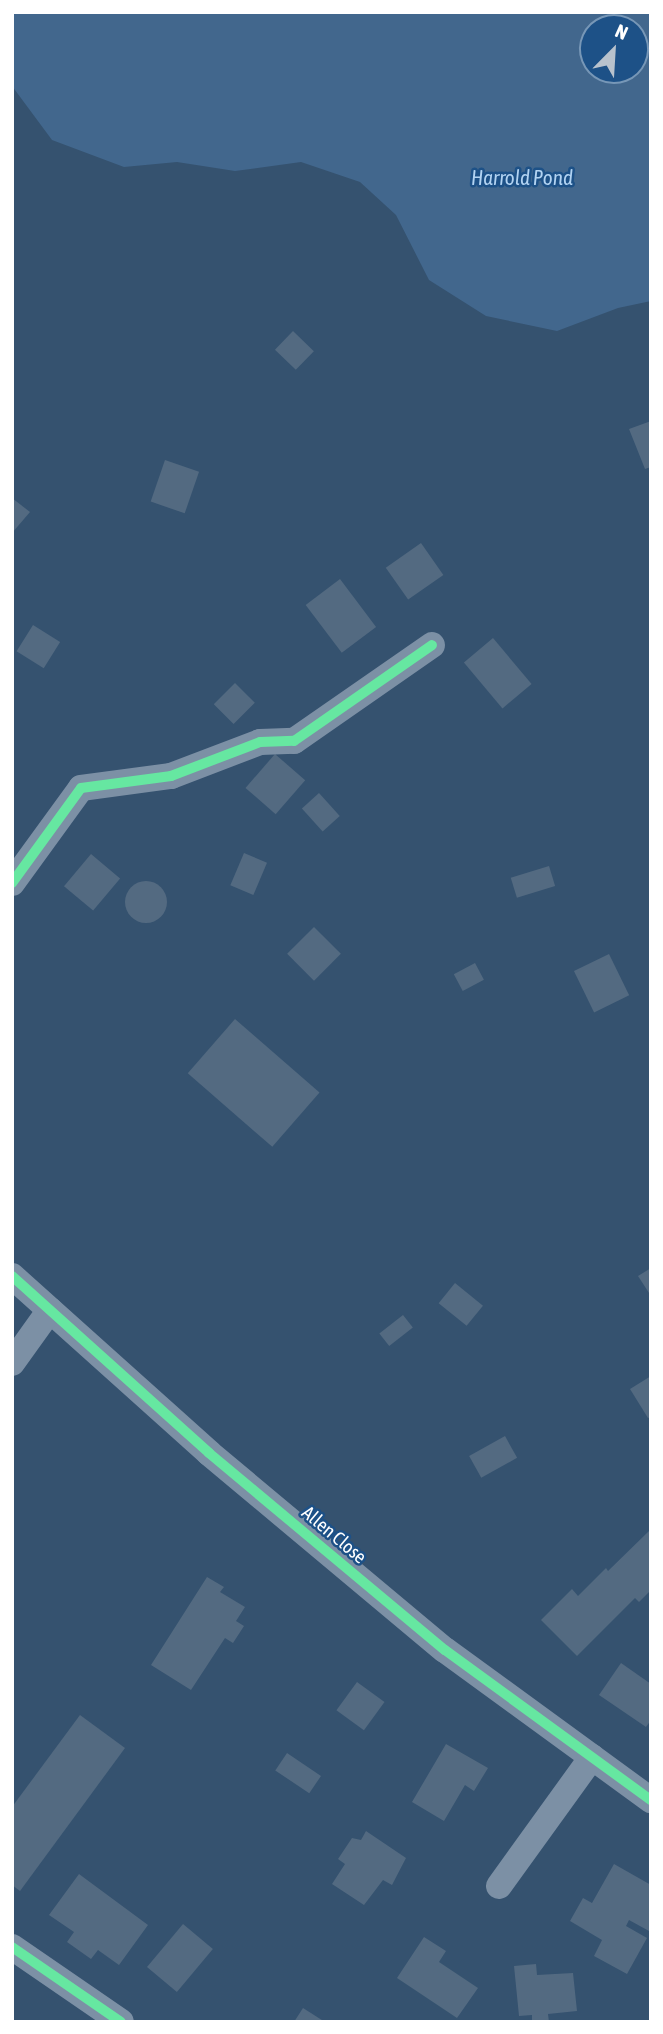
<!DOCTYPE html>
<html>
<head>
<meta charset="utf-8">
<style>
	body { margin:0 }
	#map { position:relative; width:663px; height:2034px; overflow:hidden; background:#35526f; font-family:"Asap Condensed",sans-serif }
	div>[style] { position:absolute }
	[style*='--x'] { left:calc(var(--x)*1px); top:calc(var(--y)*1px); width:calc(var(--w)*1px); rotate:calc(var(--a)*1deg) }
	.water>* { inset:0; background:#42678d }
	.building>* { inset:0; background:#536a81; transform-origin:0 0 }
	.round { border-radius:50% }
	.street>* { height:26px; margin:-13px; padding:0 13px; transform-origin:13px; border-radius:13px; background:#7c90a5 }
	.cycleway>* { height:10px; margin:-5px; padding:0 5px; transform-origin:5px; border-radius:5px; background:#66e7a1 }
	span { translate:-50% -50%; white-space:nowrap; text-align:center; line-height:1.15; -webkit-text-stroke:5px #1d5187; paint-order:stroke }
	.street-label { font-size:19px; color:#fff }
	.water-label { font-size:21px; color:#b2d3f2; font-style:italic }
	.frame { position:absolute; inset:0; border:14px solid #fff; pointer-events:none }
	.north { position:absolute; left:579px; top:14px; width:70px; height:70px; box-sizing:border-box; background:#1d5187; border:2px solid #7797b7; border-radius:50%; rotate:24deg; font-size:19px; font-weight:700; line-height:28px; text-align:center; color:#fff }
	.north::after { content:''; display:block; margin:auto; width:24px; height:32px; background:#b8c2cd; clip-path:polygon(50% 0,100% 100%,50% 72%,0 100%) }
</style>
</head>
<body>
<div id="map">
	<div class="water">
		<div style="clip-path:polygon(evenodd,12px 12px,651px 12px,651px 301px,618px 308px,557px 331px,486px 316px,429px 280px,396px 215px,360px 182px,301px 162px,235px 171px,177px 162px,124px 167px,52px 140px,12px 86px,12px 12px,593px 28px,635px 28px,635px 70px,593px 70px,593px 28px)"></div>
	</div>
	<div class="building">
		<div style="left:293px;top:331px;width:29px;height:26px;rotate:44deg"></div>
		<div style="clip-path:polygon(651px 421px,651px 467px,645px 469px,629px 429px)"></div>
		<div style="left:165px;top:460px;width:36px;height:44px;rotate:19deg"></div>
		<div style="clip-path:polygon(12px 498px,30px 512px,12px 533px)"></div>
		<div style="left:421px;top:543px;width:39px;height:43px;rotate:55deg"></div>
		<div style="left:340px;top:579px;width:60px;height:43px;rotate:53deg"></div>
		<div style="left:33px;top:625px;width:32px;height:31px;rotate:32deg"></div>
		<div style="left:493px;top:638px;width:60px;height:38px;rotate:50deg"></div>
		<div style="left:235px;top:683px;width:28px;height:30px;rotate:45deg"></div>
		<div style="left:275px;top:754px;width:40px;height:45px;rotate:41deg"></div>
		<div style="left:319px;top:793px;width:31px;height:23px;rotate:48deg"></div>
		<div style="left:244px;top:853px;width:25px;height:35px;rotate:23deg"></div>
		<div style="left:91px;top:854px;width:38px;height:42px;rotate:40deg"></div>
		<div style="left:549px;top:866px;width:21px;height:40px;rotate:73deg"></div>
		<div class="round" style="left:125px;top:881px;width:42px;height:42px"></div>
		<div style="left:314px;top:927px;width:38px;height:38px;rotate:45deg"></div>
		<div style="left:609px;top:954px;width:46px;height:39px;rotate:64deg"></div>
		<div style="left:475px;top:963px;width:19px;height:24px;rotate:62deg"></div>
		<div style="left:235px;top:1019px;width:112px;height:72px;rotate:41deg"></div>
		<div style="clip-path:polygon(651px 1268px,651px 1296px,638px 1276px)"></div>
		<div style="left:455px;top:1283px;width:36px;height:26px;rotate:39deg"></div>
		<div style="left:403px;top:1315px;width:16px;height:30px;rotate:52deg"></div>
		<div style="clip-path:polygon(651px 1376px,651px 1417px,648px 1418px,630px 1389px)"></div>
		<div style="left:505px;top:1436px;width:25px;height:41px;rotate:61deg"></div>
		<div style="clip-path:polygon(649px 1531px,651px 1590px,639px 1602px,635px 1598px,577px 1656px,541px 1620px,572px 1589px,578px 1596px,606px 1568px,608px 1571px)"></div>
		<div style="clip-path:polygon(207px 1577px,224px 1587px,220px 1592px,245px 1607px,236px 1621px,244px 1626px,233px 1643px,225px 1638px,191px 1690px,151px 1665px)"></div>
		<div style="clip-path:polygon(621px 1663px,651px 1684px,651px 1720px,646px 1727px,599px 1695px)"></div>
		<div style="left:357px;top:1682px;width:34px;height:35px;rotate:36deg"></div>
		<div style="clip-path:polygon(80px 1715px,125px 1748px,20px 1891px,12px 1885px,12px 1807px)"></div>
		<div style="clip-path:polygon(446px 1744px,488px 1768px,474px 1791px,465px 1785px,444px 1821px,412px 1802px)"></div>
		<div style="left:287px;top:1753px;width:41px;height:21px;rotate:34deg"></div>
		<div style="clip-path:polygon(366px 1831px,406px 1858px,392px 1885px,383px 1880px,364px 1905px,332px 1884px,345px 1864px,338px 1859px,352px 1838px,361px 1840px)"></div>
		<div style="clip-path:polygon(614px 1864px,651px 1885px,649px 1931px,629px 1920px,626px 1926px,647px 1938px,627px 1974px,594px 1956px,602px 1940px,570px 1921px,583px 1898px,592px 1903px)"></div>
		<div style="clip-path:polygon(79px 1874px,148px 1925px,119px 1965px,98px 1950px,91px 1959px,67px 1942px,74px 1932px,49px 1915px)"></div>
		<div style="left:183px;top:1924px;width:39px;height:56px;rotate:40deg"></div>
		<div style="clip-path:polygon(424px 1937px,446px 1951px,439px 1962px,478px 1988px,457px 2018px,397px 1978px)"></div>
		<div style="clip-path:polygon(536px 1964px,537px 1975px,573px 1973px,577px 2011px,548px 2014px,549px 2022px,532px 2022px,532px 2015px,519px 2016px,514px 1966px)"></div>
		<div style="clip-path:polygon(303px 2008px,325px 2022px,294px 2022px)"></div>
	</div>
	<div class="street">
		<div style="--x:12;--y:883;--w:117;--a:-54"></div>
		<div style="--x:81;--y:788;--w:91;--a:-7.6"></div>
		<div style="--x:171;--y:776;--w:95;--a:-20.9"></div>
		<div style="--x:260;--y:742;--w:34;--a:-2"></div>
		<div style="--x:294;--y:741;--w:168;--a:-34.8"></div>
		<div style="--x:12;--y:1276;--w:265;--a:41.9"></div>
		<div style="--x:209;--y:1453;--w:307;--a:39.9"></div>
		<div style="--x:445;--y:1650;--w:255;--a:36.1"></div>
		<div style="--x:12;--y:1363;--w:65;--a:-54.4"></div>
		<div style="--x:499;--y:1886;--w:159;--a:-54.2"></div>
		<div style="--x:12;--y:1947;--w:132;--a:34.5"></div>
	</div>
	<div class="cycleway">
		<div style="--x:12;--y:883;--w:117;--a:-54"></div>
		<div style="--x:81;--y:788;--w:91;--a:-7.6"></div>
		<div style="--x:171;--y:776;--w:95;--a:-20.9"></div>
		<div style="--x:260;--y:742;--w:34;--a:-2"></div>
		<div style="--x:294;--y:741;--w:168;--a:-34.8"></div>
		<div style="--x:12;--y:1276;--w:265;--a:41.9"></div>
		<div style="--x:209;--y:1453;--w:307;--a:39.9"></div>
		<div style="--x:445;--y:1650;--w:255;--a:36.1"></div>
		<div style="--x:12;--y:1947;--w:132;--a:34.5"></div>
	</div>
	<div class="street-label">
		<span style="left:334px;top:1535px;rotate:40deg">Allen Close</span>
	</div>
	<div class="water-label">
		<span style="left:522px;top:177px">Harrold Pond</span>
	</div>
	<div class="frame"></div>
	<div class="north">N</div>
</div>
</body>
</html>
